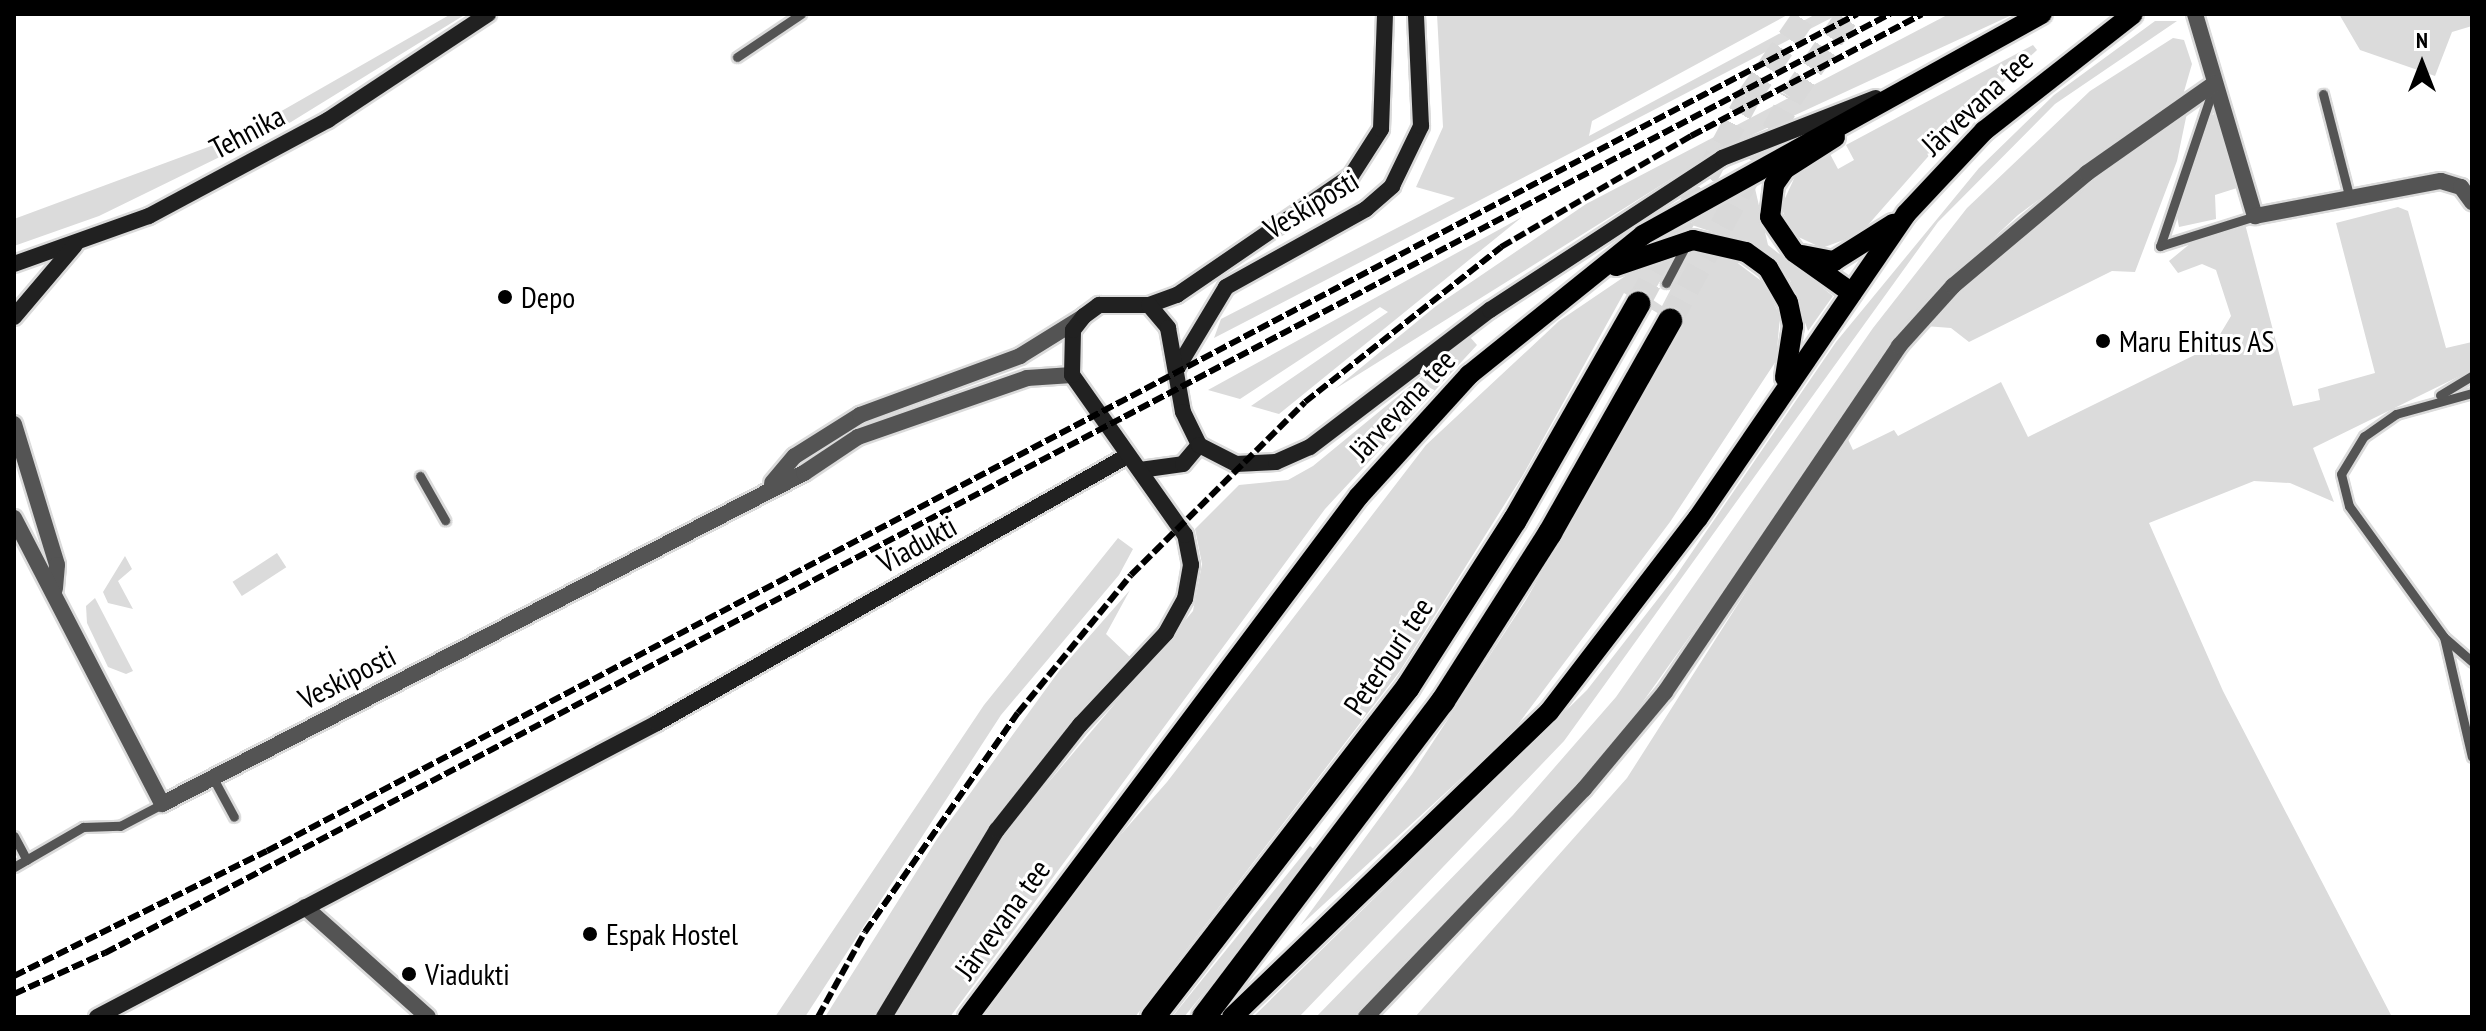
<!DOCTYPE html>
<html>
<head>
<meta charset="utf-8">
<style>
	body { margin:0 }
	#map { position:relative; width:2486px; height:1031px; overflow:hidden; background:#fff; font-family:"PT Sans Narrow",sans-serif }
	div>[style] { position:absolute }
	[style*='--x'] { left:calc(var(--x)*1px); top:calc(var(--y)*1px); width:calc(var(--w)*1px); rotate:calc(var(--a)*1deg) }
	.green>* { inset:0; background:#dbdbdb; transform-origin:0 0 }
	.highway-tunnel>* { height:24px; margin-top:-12px; transform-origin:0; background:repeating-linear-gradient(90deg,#d9d9d9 0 24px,transparent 0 36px) }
	.roads { filter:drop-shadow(2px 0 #dbdbdb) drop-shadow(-2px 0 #dbdbdb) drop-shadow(0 2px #dbdbdb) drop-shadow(0 -2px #dbdbdb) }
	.lane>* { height:9px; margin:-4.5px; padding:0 4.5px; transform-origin:4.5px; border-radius:4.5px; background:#545454 }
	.street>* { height:16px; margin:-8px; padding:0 8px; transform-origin:8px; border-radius:8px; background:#545454 }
	.secondary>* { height:16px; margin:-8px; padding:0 8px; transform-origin:8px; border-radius:8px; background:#212121 }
	.primary>* { height:20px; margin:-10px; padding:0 10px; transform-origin:10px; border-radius:10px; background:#000 }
	.highway>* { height:24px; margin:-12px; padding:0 12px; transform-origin:12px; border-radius:12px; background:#000 }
	.rail>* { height:6px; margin-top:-3px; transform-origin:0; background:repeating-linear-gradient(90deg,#000 0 12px,transparent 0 16px) }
	.dots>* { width:22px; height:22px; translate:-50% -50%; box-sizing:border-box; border:4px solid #fff; border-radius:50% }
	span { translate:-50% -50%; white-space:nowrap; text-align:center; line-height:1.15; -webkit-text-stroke:6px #fff; paint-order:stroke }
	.street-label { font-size:30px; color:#000 }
	.poi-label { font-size:30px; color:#000 }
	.left { translate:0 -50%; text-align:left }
	.frame { position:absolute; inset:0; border:16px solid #000; pointer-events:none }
	.north { position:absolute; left:2382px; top:24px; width:80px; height:80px; -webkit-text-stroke:6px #fff; paint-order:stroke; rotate:0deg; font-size:22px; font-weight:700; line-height:32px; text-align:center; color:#000 }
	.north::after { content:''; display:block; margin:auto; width:28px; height:36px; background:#000; clip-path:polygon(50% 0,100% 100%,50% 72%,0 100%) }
</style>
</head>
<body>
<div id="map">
	<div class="green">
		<div style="clip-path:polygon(451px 14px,466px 14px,291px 122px,99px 216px,14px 246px,14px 219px,238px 136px)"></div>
		<div style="clip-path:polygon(1437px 14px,1789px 14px,1592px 121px,1589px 136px,1816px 14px,1839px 14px,1214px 338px,1221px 319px,1455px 198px,1416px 187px,1443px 127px)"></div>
		<div style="clip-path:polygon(1949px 14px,2014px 14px,1711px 154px,1335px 389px,1436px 306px,1586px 204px)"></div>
		<div style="clip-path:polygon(2339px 14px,2472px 14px,2472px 26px,2452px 32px,2435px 76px,2360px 50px)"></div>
		<div style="clip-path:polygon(2155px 21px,2177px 21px,2055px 104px,1938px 222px,1564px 741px,1299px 1017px,1253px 1017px,1587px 690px,1675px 577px,1836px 342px,1979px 168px,2054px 95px)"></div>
		<div style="clip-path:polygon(2173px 38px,2184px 40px,2192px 64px,2183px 95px,2018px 215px,1935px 293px,1607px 752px,1357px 1017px,1316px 1017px,1513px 815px,1616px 697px,1873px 328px,1967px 208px,2090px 91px)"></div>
		<div style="clip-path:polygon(2033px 45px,2037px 50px,1948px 134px,1860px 234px,1822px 248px,1792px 234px,1781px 207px,1798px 170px,1830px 154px,1838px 169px,1854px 160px,1846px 145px)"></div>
		<div style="clip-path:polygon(2188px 108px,2177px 161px,2135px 272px,2112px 271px,1969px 342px,1951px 328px,1925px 326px,2024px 228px)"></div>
		<div style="clip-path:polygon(2215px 114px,2237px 188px,2215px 195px,2216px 219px,2179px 227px,2176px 212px,2207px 116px)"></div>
		<div style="clip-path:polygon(1754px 184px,1768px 245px,1833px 296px,1808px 331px,1790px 280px,1762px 249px,1689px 224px)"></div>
		<div style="clip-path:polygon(2398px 207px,2408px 211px,2446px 348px,2472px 342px,2472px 370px,2313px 448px,2334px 502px,2290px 483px,2254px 481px,2149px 523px,2223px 691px,2392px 1017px,1415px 1017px,1627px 778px,1846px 435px,1853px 450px,1894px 430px,1898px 436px,2001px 382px,2028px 437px,2213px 346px,2231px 316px,2216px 270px,2202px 264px,2178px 273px,2169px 261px,2191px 243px,2245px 224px,2293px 406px,2320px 400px,2318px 389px,2375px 373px,2336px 223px)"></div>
		<div style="clip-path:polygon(1522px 217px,1279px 414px,1251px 406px,1388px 312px,1380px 307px,1240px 399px,1208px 390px)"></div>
		<div style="clip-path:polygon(1690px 252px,1731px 258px,1764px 283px,1780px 316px,1776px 361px,1670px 522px,1513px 731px,1300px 926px,1412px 774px,1526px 600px,1681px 327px,1624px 293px,1523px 475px,1400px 671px,1135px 1017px,984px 1017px,1093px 866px,1167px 782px,1426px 445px,1559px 321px,1643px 264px,1677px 253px,1650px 298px,1662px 306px)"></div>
		<div style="clip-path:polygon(1470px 337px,1477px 345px,1325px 509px,950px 1017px,895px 1017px,1004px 835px,1193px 611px,1202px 564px,1195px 529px,1239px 485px,1288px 480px,1313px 466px)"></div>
		<div style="clip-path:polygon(1118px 538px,1133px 549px,1119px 575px,1001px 715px,805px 1017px,775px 1017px,984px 705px)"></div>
		<div style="left:277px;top:553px;width:17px;height:53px;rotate:57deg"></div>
		<div style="clip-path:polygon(125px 556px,132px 569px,118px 581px,133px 609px,108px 603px,103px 592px)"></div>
		<div style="clip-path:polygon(1130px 590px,1106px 634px,1130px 657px,988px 828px,873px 1017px,825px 1017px,937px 839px,1059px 671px)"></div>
		<div style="clip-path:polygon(95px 598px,133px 671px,126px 674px,108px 667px,87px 623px,86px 606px)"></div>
		<div style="clip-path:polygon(1310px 846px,1317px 852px,1234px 956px,1184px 1017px,1172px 1017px)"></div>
	</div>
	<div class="highway-tunnel">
		<div style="--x:1638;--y:304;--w:234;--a:-61.9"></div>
		<div style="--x:1748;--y:98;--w:102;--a:-55.4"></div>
		<div style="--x:1670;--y:321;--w:254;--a:-61.5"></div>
		<div style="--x:1791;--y:98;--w:102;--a:-55.4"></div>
	</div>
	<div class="roads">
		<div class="lane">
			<div style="--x:737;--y:57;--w:77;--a:-33.9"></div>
			<div style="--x:2214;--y:86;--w:169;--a:108.6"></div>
			<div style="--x:2160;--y:246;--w:100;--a:-17.5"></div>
			<div style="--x:2323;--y:94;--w:108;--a:75.6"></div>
			<div style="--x:1666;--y:283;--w:43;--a:-62.2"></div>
			<div style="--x:2472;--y:393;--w:79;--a:164.6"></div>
			<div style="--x:2396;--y:414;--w:39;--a:145"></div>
			<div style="--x:2364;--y:436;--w:44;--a:121.2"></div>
			<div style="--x:2341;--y:474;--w:33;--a:76"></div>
			<div style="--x:2349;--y:506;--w:162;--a:54.1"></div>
			<div style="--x:2444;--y:637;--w:123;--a:76.9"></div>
			<div style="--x:2440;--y:395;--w:37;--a:-31"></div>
			<div style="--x:420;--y:476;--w:51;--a:60.4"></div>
			<div style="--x:2446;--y:639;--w:35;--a:41"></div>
			<div style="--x:213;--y:778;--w:44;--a:61.7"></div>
			<div style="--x:14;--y:836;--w:27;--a:62"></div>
			<div style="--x:14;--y:867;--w:80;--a:-30.1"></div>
			<div style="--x:83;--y:827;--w:37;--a:-2"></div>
			<div style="--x:120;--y:826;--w:47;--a:-27.6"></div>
		</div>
		<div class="street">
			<div style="--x:2195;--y:14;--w:211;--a:73.5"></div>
			<div style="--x:2255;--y:216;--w:189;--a:-10.7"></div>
			<div style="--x:2441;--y:181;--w:21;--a:17"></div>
			<div style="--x:2461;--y:187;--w:19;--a:54"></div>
			<div style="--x:14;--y:424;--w:147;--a:73"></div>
			<div style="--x:57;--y:565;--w:24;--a:95"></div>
			<div style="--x:772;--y:483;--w:35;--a:-50"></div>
			<div style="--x:795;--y:456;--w:77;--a:-32.2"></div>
			<div style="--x:860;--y:415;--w:171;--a:-20.2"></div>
			<div style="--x:1020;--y:356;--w:74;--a:-31.8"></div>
			<div style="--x:14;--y:518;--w:322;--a:62.6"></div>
			<div style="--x:162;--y:804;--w:722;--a:-27.27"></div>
			<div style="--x:804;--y:473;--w:65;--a:-33.7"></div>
			<div style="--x:858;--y:437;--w:179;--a:-19.2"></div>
			<div style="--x:1027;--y:378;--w:45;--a:-3.8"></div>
			<div style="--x:305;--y:907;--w:165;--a:41.8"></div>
			<div style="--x:1366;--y:1017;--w:315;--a:-46.3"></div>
			<div style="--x:1584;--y:789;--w:126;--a:-50.1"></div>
			<div style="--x:1665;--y:692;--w:418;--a:-55.9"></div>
			<div style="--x:1899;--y:346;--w:81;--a:-48"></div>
			<div style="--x:1953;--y:286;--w:175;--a:-40.1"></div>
			<div style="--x:2087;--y:173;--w:156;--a:-35.1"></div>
		</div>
		<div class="secondary">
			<div style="--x:14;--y:264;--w:143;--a:-19.6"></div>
			<div style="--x:149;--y:216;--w:203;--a:-28.2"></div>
			<div style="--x:328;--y:120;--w:192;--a:-33.5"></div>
			<div style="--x:1149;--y:305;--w:30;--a:-20"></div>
			<div style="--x:1177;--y:295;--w:211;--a:-34.4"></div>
			<div style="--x:1351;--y:176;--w:56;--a:-57.4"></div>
			<div style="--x:1381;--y:129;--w:115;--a:-88"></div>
			<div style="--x:14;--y:317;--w:94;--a:-49.7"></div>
			<div style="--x:1178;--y:367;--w:93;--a:-59"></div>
			<div style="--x:1226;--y:287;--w:160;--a:-29.1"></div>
			<div style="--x:1366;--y:209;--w:35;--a:-41"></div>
			<div style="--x:1392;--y:186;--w:67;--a:-64.2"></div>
			<div style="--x:1421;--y:126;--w:112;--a:-92.6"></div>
			<div style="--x:1140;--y:470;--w:43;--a:-7.9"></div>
			<div style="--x:1183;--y:464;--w:25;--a:-50"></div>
			<div style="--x:97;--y:1017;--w:632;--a:-27.7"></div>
			<div style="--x:657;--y:723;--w:541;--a:-29.6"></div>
			<div style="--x:884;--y:1017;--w:218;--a:-58.9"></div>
			<div style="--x:997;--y:830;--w:134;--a:-51.7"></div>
			<div style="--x:1080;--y:725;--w:126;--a:-46.9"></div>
			<div style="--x:1166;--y:633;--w:39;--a:-61"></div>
			<div style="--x:1185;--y:599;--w:35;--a:-80"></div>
			<div style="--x:1191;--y:565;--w:31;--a:-101"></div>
			<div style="--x:1185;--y:535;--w:196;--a:-125.2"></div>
			<div style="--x:1072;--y:375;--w:45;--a:-88.7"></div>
			<div style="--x:1073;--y:330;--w:18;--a:-52"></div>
			<div style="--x:1084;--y:316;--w:19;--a:-36"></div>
			<div style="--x:1099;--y:305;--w:50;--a:0"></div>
			<div style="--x:1149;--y:305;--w:30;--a:50"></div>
			<div style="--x:1168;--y:328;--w:85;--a:79.9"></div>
			<div style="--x:1183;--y:412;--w:37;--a:64"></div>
			<div style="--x:1199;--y:445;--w:42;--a:27.2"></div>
			<div style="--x:1236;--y:464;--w:40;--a:-2.9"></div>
			<div style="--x:1276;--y:462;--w:37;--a:-24"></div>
			<div style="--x:1310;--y:447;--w:226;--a:-37.3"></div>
			<div style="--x:1490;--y:310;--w:277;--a:-33.2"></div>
			<div style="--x:1722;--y:158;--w:165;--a:-21.3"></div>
		</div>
		<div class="primary">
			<div style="--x:1835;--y:137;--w:59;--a:147.4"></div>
			<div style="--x:1785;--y:169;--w:19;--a:125"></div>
			<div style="--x:1774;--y:185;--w:32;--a:97"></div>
			<div style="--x:1770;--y:217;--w:42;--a:55.6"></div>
			<div style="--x:1794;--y:252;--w:71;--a:35.3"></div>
			<div style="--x:1802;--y:255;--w:33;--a:11"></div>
			<div style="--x:1834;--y:261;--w:70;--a:-32.1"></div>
			<div style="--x:1616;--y:266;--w:81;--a:-18.7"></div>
			<div style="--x:1693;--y:240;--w:54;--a:12.8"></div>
			<div style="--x:1746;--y:252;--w:27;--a:36"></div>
			<div style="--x:1768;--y:268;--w:39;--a:60"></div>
			<div style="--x:1788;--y:302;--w:25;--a:78"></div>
			<div style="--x:1793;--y:326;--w:52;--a:98.9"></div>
			<div style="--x:968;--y:1017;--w:651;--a:-53.11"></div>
			<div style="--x:1359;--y:496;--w:164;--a:-47.7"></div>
			<div style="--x:1469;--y:375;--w:223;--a:-38.8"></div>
			<div style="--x:1643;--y:235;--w:456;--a:-29"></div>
			<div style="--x:1232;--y:1017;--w:440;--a:-43.9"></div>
			<div style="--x:1549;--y:712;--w:245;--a:-52.5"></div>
			<div style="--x:1698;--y:518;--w:368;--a:-55.6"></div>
			<div style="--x:1906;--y:214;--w:114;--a:-46.8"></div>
			<div style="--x:1984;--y:131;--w:189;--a:-38.1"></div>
		</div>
		<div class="highway">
			<div style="--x:1153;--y:1017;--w:417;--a:-52.3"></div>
			<div style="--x:1408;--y:687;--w:198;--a:-57.4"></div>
			<div style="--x:1515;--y:520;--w:249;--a:-60.3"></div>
			<div style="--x:1204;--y:1017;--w:396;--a:-52.9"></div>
			<div style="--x:1443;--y:701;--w:199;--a:-57.5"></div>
			<div style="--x:1550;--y:533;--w:244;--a:-60.5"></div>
		</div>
	</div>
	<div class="rail">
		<div style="--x:14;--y:976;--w:282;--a:-26.3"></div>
		<div style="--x:267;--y:851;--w:1797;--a:-27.76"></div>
		<div style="--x:14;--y:994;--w:100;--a:-24.3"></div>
		<div style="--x:105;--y:953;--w:2017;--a:-27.75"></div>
		<div style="--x:818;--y:1017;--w:97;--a:-61.1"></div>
		<div style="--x:865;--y:932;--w:267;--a:-55.1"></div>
		<div style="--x:1018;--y:713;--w:178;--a:-50.7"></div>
		<div style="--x:1131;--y:575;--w:245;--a:-44.8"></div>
		<div style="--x:1305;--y:402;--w:250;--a:-38.3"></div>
		<div style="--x:1501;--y:247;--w:220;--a:-30.3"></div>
		<div style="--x:1691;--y:136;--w:261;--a:-27.8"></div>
	</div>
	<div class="dots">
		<div style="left:505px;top:297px;background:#000"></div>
		<div style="left:2103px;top:341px;background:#000"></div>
		<div style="left:590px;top:934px;background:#000"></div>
		<div style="left:409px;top:974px;background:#000"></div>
	</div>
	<div class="street-label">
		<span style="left:1977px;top:102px;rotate:-43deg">Järvevana tee</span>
		<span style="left:247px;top:132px;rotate:-28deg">Tehnika</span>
		<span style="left:1311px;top:204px;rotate:-31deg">Veskiposti</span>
		<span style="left:1402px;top:405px;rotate:-47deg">Järvevana tee</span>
		<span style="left:917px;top:544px;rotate:-29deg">Viadukti</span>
		<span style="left:1388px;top:656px;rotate:-56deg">Peterburi tee</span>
		<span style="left:347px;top:677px;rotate:-27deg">Veskiposti</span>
		<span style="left:1002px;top:919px;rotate:-54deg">Järvevana tee</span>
	</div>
	<div class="poi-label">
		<span class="left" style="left:521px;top:297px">Depo</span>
		<span class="left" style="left:2119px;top:341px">Maru Ehitus AS</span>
		<span class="left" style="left:606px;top:934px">Espak Hostel</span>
		<span class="left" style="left:425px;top:974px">Viadukti</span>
	</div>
	<div class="frame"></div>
	<div class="north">N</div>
</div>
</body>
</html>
